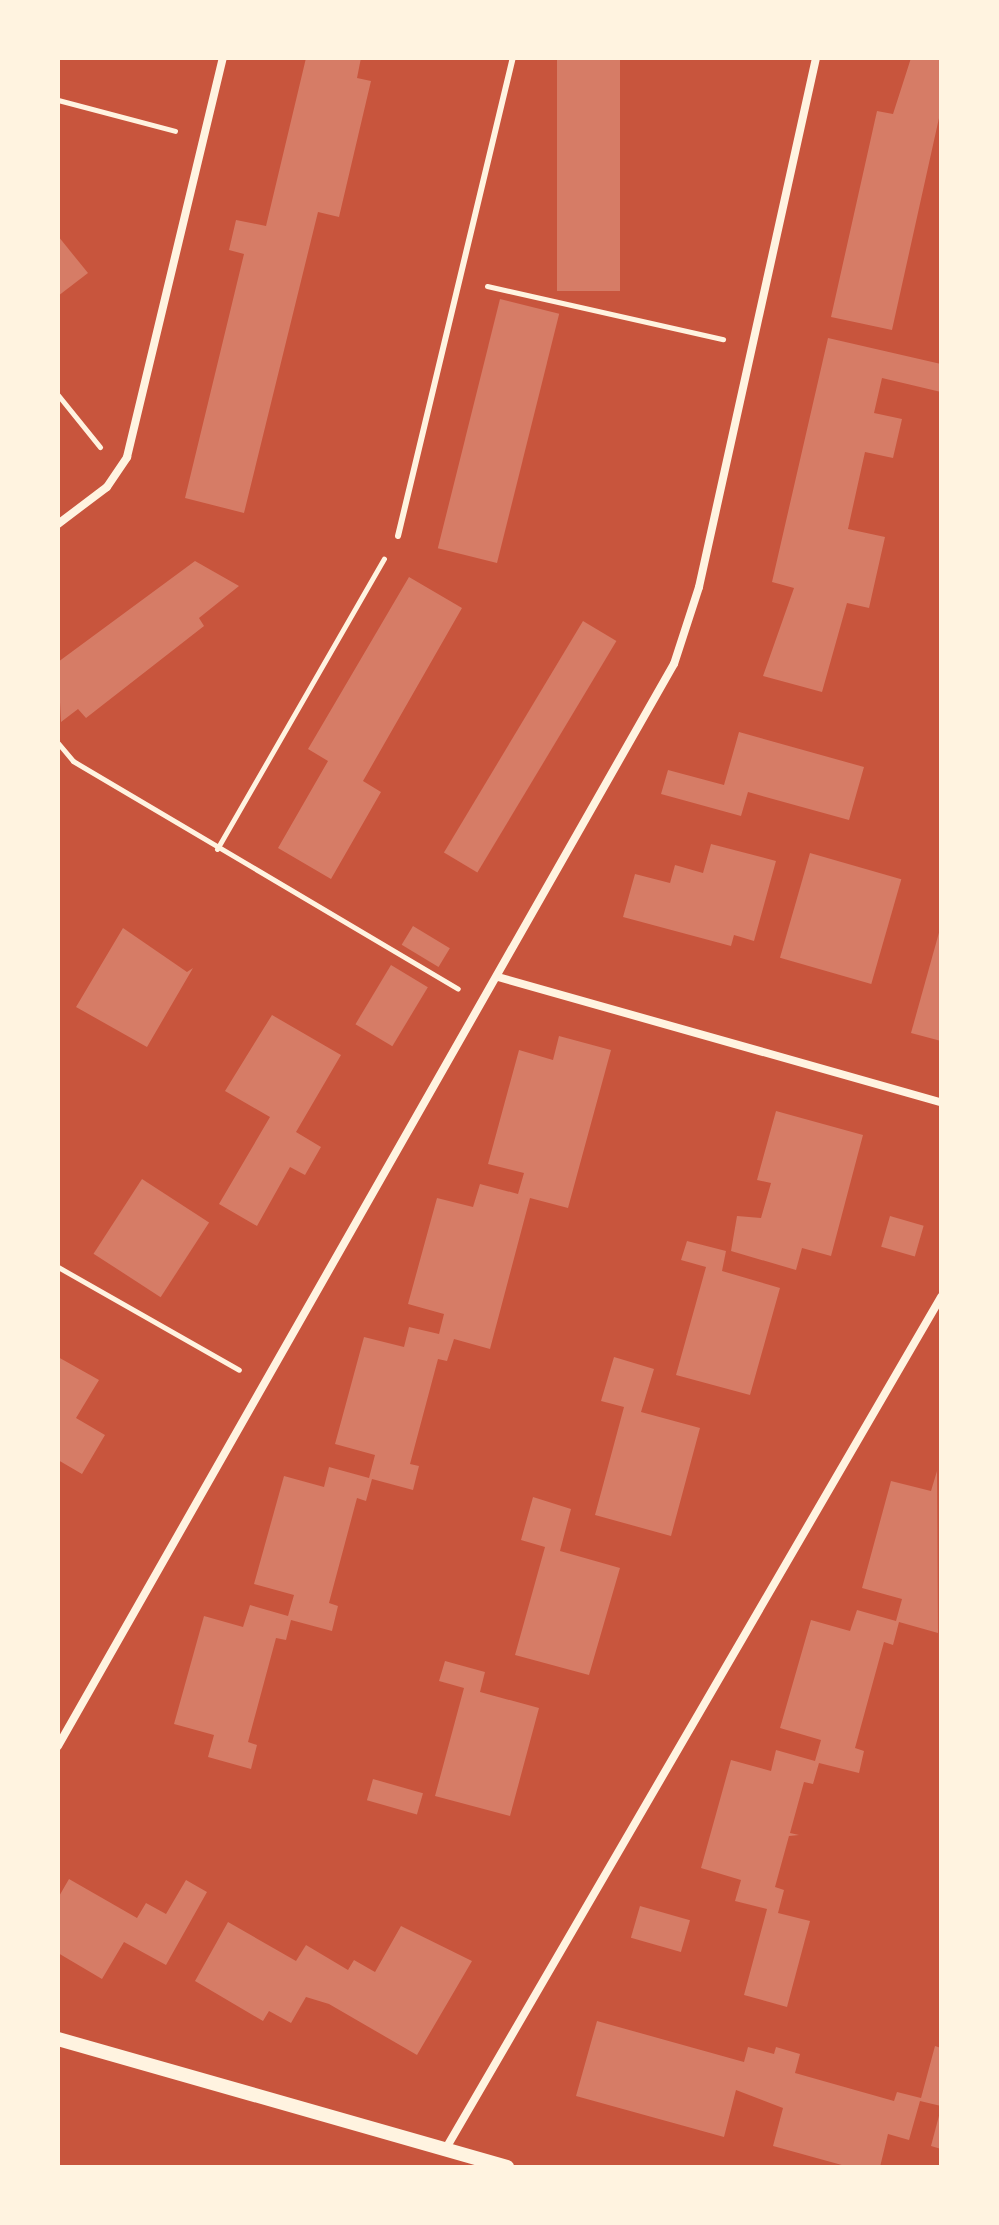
<!DOCTYPE html>
<html>
<head>
<meta charset="utf-8">
<style>
	body { margin:0 }
	#map { position:relative; width:999px; height:2225px; overflow:hidden; background:#c8553d; font-family:"Open Sans",sans-serif }
	div>[style] { position:absolute }
	[style*='--x'] { left:calc(var(--x)*1px); top:calc(var(--y)*1px); width:calc(var(--w)*1px); rotate:calc(var(--a)*1deg) }
	.building>* { inset:0; background:#d67c66; transform-origin:0 0 }
	.path>* { height:5px; margin:-2.5px; padding:0 2.5px; transform-origin:2.5px; border-radius:2.5px; background:#fff3e0 }
	.service>* { height:6px; margin:-3px; padding:0 3px; transform-origin:3px; border-radius:3px; background:#fff3e0 }
	.minor>* { height:8px; margin:-4px; padding:0 4px; transform-origin:4px; border-radius:4px; background:#fff3e0 }
	.tertiary>* { height:14px; margin:-7px; padding:0 7px; transform-origin:7px; border-radius:7px; background:#fff3e0 }
	span { translate:-50% -50%; white-space:nowrap; text-align:center; line-height:1.15; -webkit-text-stroke:8px #fff3e0; paint-order:stroke }
	.frame { position:absolute; inset:0; border:60px solid #fff3e0; pointer-events:none }
</style>
</head>
<body>
<div id="map">
	<div class="building">
		<div style="clip-path:polygon(306px 58px,361px 58px,357px 78px,371px 81px,339px 217px,318px 212px,244px 513px,185px 498px,244px 254px,229px 250px,236px 220px,266px 226px)"></div>
		<div style="left:557px;top:58px;width:63px;height:233px"></div>
		<div style="clip-path:polygon(911px 58px,941px 58px,941px 109px,892px 330px,831px 317px,877px 111px,893px 114px)"></div>
		<div style="clip-path:polygon(58px 236px,88px 273px,58px 296px)"></div>
		<div style="left:500px;top:299px;width:61px;height:257px;rotate:14deg"></div>
		<div style="clip-path:polygon(828px 338px,941px 364px,941px 392px,882px 378px,874px 413px,902px 419px,893px 458px,865px 452px,848px 529px,885px 537px,869px 608px,847px 603px,822px 692px,763px 676px,794px 588px,772px 582px)"></div>
		<div style="clip-path:polygon(195px 561px,239px 586px,199px 618px,204px 626px,86px 718px,78px 709px,61px 722px,58px 662px)"></div>
		<div style="clip-path:polygon(409px 577px,462px 608px,363px 781px,381px 792px,331px 879px,278px 848px,328px 761px,308px 749px)"></div>
		<div style="left:583px;top:621px;width:39px;height:270px;rotate:31deg"></div>
		<div style="clip-path:polygon(739px 732px,864px 767px,849px 820px,748px 792px,741px 816px,661px 794px,668px 770px,724px 785px)"></div>
		<div style="clip-path:polygon(711px 844px,776px 861px,754px 941px,734px 935px,731px 946px,623px 917px,635px 874px,670px 883px,675px 865px,703px 873px)"></div>
		<div style="left:810px;top:853px;width:95px;height:109px;rotate:16deg"></div>
		<div style="left:413px;top:926px;width:43px;height:22px;rotate:31deg"></div>
		<div style="clip-path:polygon(123px 928px,187px 972px,193px 968px,147px 1047px,76px 1007px)"></div>
		<div style="clip-path:polygon(940px 929px,941px 929px,941px 1041px,911px 1033px)"></div>
		<div style="left:391px;top:965px;width:43px;height:69px;rotate:31deg"></div>
		<div style="clip-path:polygon(272px 1015px,341px 1055px,296px 1132px,321px 1147px,305px 1175px,290px 1167px,257px 1226px,219px 1204px,270px 1117px,225px 1091px)"></div>
		<div style="clip-path:polygon(559px 1036px,611px 1050px,568px 1208px,530px 1198px,490px 1349px,454px 1339px,447px 1361px,438px 1359px,410px 1464px,419px 1466px,413px 1490px,372px 1479px,366px 1501px,357px 1498px,329px 1603px,338px 1606px,332px 1631px,291px 1620px,286px 1640px,276px 1638px,248px 1742px,257px 1745px,251px 1769px,208px 1757px,214px 1735px,174px 1724px,204px 1616px,243px 1627px,250px 1605px,288px 1616px,294px 1595px,254px 1584px,284px 1476px,324px 1487px,329px 1467px,369px 1478px,375px 1455px,335px 1444px,364px 1337px,404px 1347px,409px 1327px,439px 1334px,444px 1314px,408px 1304px,437px 1198px,473px 1207px,480px 1184px,518px 1194px,524px 1173px,488px 1164px,519px 1050px,553px 1060px)"></div>
		<div style="clip-path:polygon(776px 1111px,863px 1135px,831px 1256px,802px 1248px,796px 1270px,731px 1251px,737px 1216px,761px 1218px,771px 1183px,757px 1180px)"></div>
		<div style="left:142px;top:1179px;width:80px;height:89px;rotate:33deg"></div>
		<div style="left:890px;top:1216px;width:35px;height:32px;rotate:16deg"></div>
		<div style="clip-path:polygon(687px 1241px,726px 1251px,722px 1271px,780px 1288px,750px 1395px,676px 1375px,706px 1267px,681px 1260px)"></div>
		<div style="clip-path:polygon(58px 1357px,99px 1380px,76px 1418px,105px 1435px,82px 1474px,58px 1460px)"></div>
		<div style="clip-path:polygon(614px 1357px,654px 1369px,641px 1412px,700px 1428px,671px 1536px,595px 1515px,624px 1407px,601px 1401px)"></div>
		<div style="clip-path:polygon(937px 1471px,938px 1633px,899px 1622px,893px 1645px,884px 1642px,855px 1748px,864px 1751px,859px 1773px,819px 1763px,813px 1784px,804px 1782px,790px 1833px,799px 1835px,789px 1836px,775px 1887px,784px 1890px,778px 1913px,810px 1921px,787px 2007px,744px 1995px,767px 1909px,735px 1901px,741px 1880px,701px 1868px,731px 1760px,771px 1771px,776px 1750px,815px 1761px,821px 1740px,780px 1728px,811px 1620px,850px 1631px,857px 1610px,896px 1621px,902px 1599px,862px 1588px,891px 1481px,931px 1491px)"></div>
		<div style="clip-path:polygon(533px 1497px,571px 1509px,560px 1551px,620px 1568px,589px 1675px,515px 1655px,545px 1547px,521px 1540px)"></div>
		<div style="clip-path:polygon(445px 1661px,485px 1672px,480px 1692px,539px 1708px,510px 1816px,435px 1796px,464px 1688px,439px 1681px)"></div>
		<div style="left:373px;top:1779px;width:52px;height:22px;rotate:16deg"></div>
		<div style="clip-path:polygon(69px 1879px,137px 1918px,146px 1903px,166px 1914px,186px 1880px,207px 1892px,166px 1965px,124px 1942px,102px 1979px,58px 1953px,58px 1898px)"></div>
		<div style="left:640px;top:1906px;width:52px;height:33px;rotate:16deg"></div>
		<div style="clip-path:polygon(228px 1922px,296px 1961px,306px 1945px,348px 1970px,354px 1960px,375px 1972px,401px 1926px,472px 1961px,417px 2055px,329px 2004px,306px 1997px,291px 2023px,269px 2011px,263px 2021px,195px 1981px)"></div>
		<div style="clip-path:polygon(597px 2021px,744px 2062px,748px 2047px,774px 2054px,776px 2047px,800px 2054px,795px 2073px,894px 2101px,897px 2092px,921px 2098px,935px 2046px,941px 2048px,941px 2106px,920px 2101px,909px 2140px,888px 2134px,880px 2167px,849px 2167px,773px 2146px,783px 2108px,736px 2090px,724px 2137px,576px 2096px)"></div>
		<div style="clip-path:polygon(940px 2112px,941px 2112px,941px 2149px,931px 2146px)"></div>
	</div>
	<div class="path">
		<div style="--x:58;--y:100;--w:121;--a:14.8"></div>
		<div style="--x:487;--y:286;--w:242;--a:12.7"></div>
		<div style="--x:58;--y:395;--w:67;--a:51.1"></div>
		<div style="--x:58;--y:743;--w:23;--a:50"></div>
		<div style="--x:73;--y:761;--w:447;--a:30.6"></div>
		<div style="--x:217;--y:849;--w:335;--a:-60.1"></div>
		<div style="--x:58;--y:1267;--w:208;--a:29.6"></div>
	</div>
	<div class="service">
		<div style="--x:398;--y:536;--w:492;--a:-76.5"></div>
	</div>
	<div class="minor">
		<div style="--x:58;--y:524;--w:61;--a:-37.1"></div>
		<div style="--x:107;--y:487;--w:36;--a:-56"></div>
		<div style="--x:127;--y:457;--w:410;--a:-76.5"></div>
		<div style="--x:498;--y:977;--w:460;--a:15.8"></div>
		<div style="--x:58;--y:1746;--w:1245;--a:-60.35"></div>
		<div style="--x:674;--y:664;--w:81;--a:-72"></div>
		<div style="--x:699;--y:587;--w:542;--a:-77.53"></div>
		<div style="--x:445;--y:2150;--w:987;--a:-59.82"></div>
	</div>
	<div class="tertiary">
		<div style="--x:58;--y:2039;--w:467;--a:15.9"></div>
	</div>
	<div class="frame"></div>
</div>
</body>
</html>
